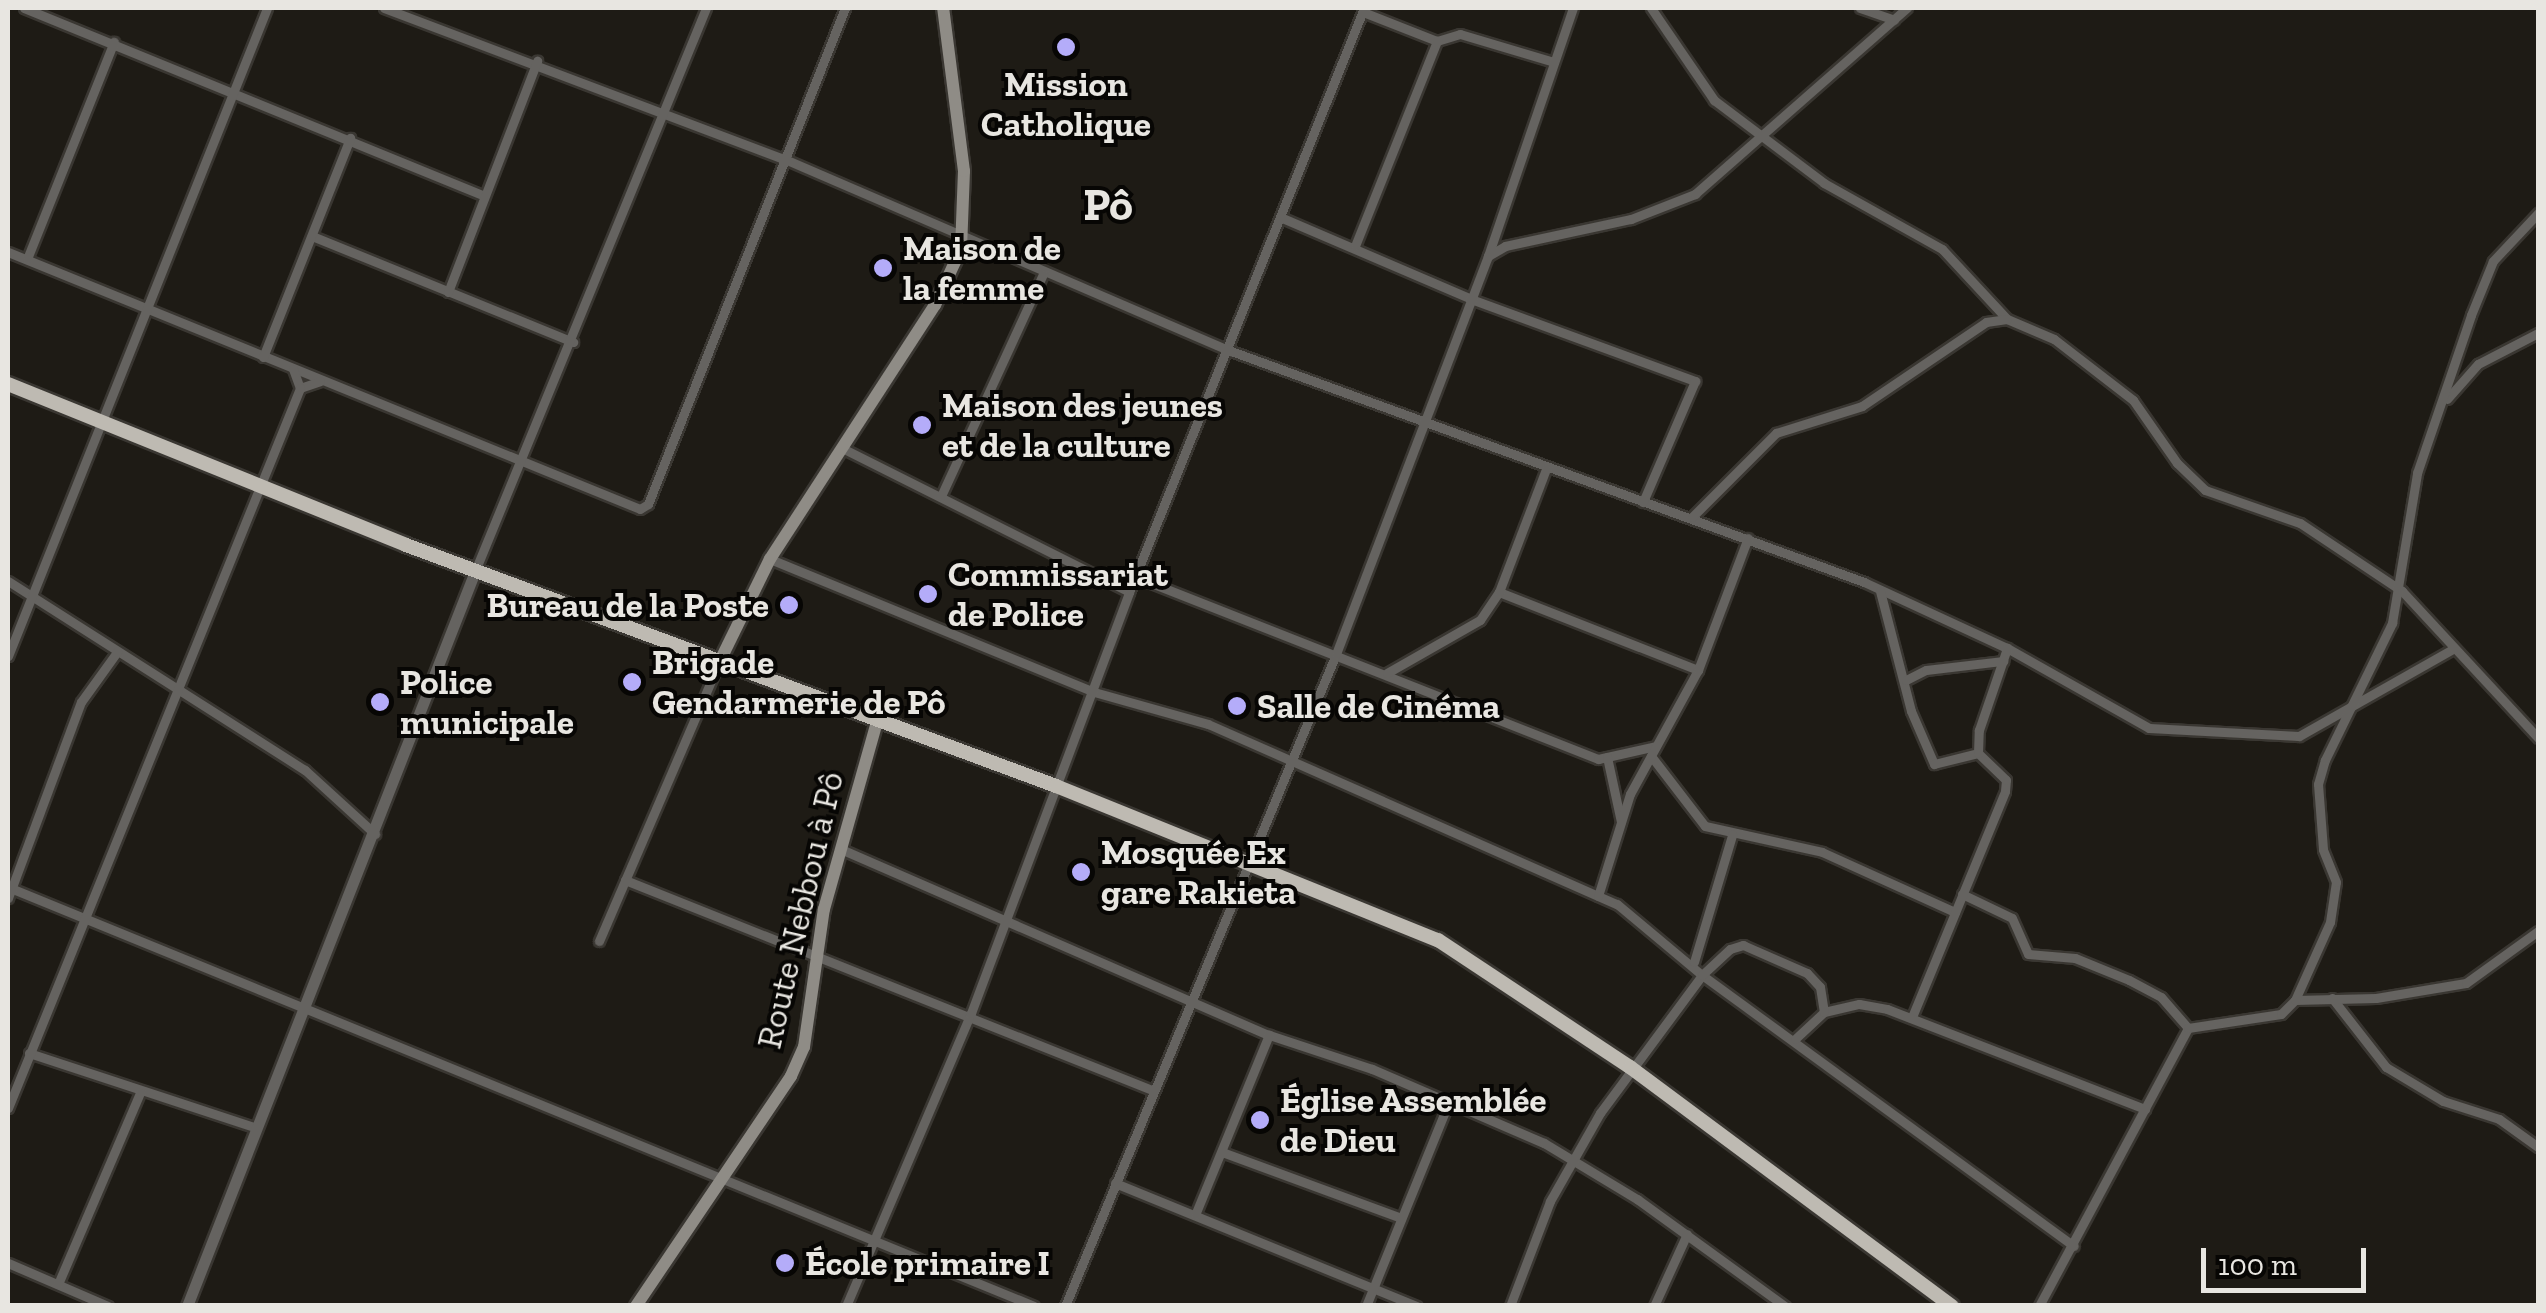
<!DOCTYPE html>
<html>
<head>
<meta charset="utf-8">
<style>
	body { margin:0 }
	#map { position:relative; width:2546px; height:1313px; overflow:hidden; background:#1e1b15; font-family:"Zilla Slab",serif }
	div>[style] { position:absolute }
	[style*='--x'] { left:calc(var(--x)*1px); top:calc(var(--y)*1px); width:calc(var(--w)*1px); rotate:calc(var(--a)*1deg) }
	.roads { filter:drop-shadow(2px 0 #3a3732) drop-shadow(-2px 0 #3a3732) drop-shadow(0 2px #3a3732) drop-shadow(0 -2px #3a3732) }
	.minor>* { height:9px; margin:-4.5px; padding:0 4.5px; transform-origin:4.5px; border-radius:4.5px; background:#656360 }
	.tertiary>* { height:11px; margin:-5.5px; padding:0 5.5px; transform-origin:5.5px; border-radius:5.5px; background:#656360 }
	.secondary>* { height:12px; margin:-6px; padding:0 6px; transform-origin:6px; border-radius:6px; background:#8f8c86 }
	.trunk>* { height:14px; margin:-7px; padding:0 7px; transform-origin:7px; border-radius:7px; background:#bebab2 }
	.dots>* { width:28px; height:28px; translate:-50% -50%; box-sizing:border-box; border:5px solid #070604; border-radius:50% }
	span { translate:-50% -50%; white-space:nowrap; text-align:center; line-height:1.15; -webkit-text-stroke:8px #070604; paint-order:stroke }
	.poi-label { font-size:35px; color:#e8e6e1; font-weight:700 }
	.left { translate:0 -50%; text-align:left }
	.right { translate:-100% -50%; text-align:right }
	.street-label { font-size:35px; color:#e8e6e1 }
	.district-label { font-size:45px; color:#e8e6e1; font-weight:700 }
	.frame { position:absolute; inset:0; border:10px solid #e8e6e1; pointer-events:none }
	.scale { position:absolute; left:2201px; top:1248px; width:165px; height:45px; box-sizing:border-box; border:5px solid #e8e6e1; border-top:0; padding-left:12px; font-size:30px; line-height:35px; white-space:nowrap; color:#e8e6e1; -webkit-text-stroke:8px #070604; paint-order:stroke }
</style>
</head>
<body>
<div id="map">
	<div class="roads">
		<div class="minor">
			<div style="--x:24;--y:8;--w:496;--a:22.2"></div>
			<div style="--x:384;--y:8;--w:425;--a:20.7"></div>
			<div style="--x:782;--y:158;--w:489;--a:23.3"></div>
			<div style="--x:1231;--y:351;--w:674;--a:20.05"></div>
			<div style="--x:1864;--y:582;--w:157;--a:24.8"></div>
			<div style="--x:2007;--y:648;--w:163;--a:29.4"></div>
			<div style="--x:2149;--y:728;--w:150;--a:3.1"></div>
			<div style="--x:2299;--y:736;--w:177;--a:-29.5"></div>
			<div style="--x:1651;--y:8;--w:112;--a:55.6"></div>
			<div style="--x:1714;--y:100;--w:138;--a:37"></div>
			<div style="--x:1824;--y:183;--w:135;--a:29.2"></div>
			<div style="--x:1942;--y:249;--w:96;--a:47.1"></div>
			<div style="--x:2007;--y:319;--w:51;--a:23.1"></div>
			<div style="--x:2054;--y:339;--w:100;--a:37.7"></div>
			<div style="--x:2133;--y:400;--w:77;--a:55.1"></div>
			<div style="--x:2177;--y:463;--w:39;--a:44"></div>
			<div style="--x:2205;--y:490;--w:101;--a:19.2"></div>
			<div style="--x:2300;--y:523;--w:123;--a:33.7"></div>
			<div style="--x:2402;--y:591;--w:200;--a:47.2"></div>
			<div style="--x:1860;--y:8;--w:36;--a:19"></div>
			<div style="--x:1363;--y:12;--w:79;--a:21.4"></div>
			<div style="--x:1437;--y:41;--w:24;--a:-17"></div>
			<div style="--x:1460;--y:34;--w:98;--a:16.6"></div>
			<div style="--x:1280;--y:217;--w:208;--a:23.2"></div>
			<div style="--x:1471;--y:299;--w:239;--a:20.1"></div>
			<div style="--x:1695;--y:381;--w:132;--a:113.3"></div>
			<div style="--x:312;--y:236;--w:282;--a:22.1"></div>
			<div style="--x:1355;--y:246;--w:221;--a:-68.2"></div>
			<div style="--x:8;--y:252;--w:682;--a:22.13"></div>
			<div style="--x:640;--y:509;--w:9;--a:-32"></div>
			<div style="--x:648;--y:504;--w:534;--a:-68.34"></div>
			<div style="--x:1488;--y:256;--w:20;--a:-30"></div>
			<div style="--x:1505;--y:246;--w:129;--a:-12.1"></div>
			<div style="--x:1631;--y:219;--w:69;--a:-21.3"></div>
			<div style="--x:1695;--y:194;--w:282;--a:-41.3"></div>
			<div style="--x:27;--y:259;--w:234;--a:-68.2"></div>
			<div style="--x:448;--y:292;--w:248;--a:-68.9"></div>
			<div style="--x:263;--y:357;--w:236;--a:-68.3"></div>
			<div style="--x:293;--y:369;--w:20;--a:70"></div>
			<div style="--x:300;--y:388;--w:21;--a:-19"></div>
			<div style="--x:2447;--y:399;--w:47;--a:-48.5"></div>
			<div style="--x:2478;--y:364;--w:68;--a:-27.3"></div>
			<div style="--x:842;--y:448;--w:321;--a:26.6"></div>
			<div style="--x:941;--y:496;--w:244;--a:-65.3"></div>
			<div style="--x:1692;--y:517;--w:119;--a:-45"></div>
			<div style="--x:1776;--y:433;--w:90;--a:-17.4"></div>
			<div style="--x:1862;--y:406;--w:150;--a:-34.1"></div>
			<div style="--x:1986;--y:322;--w:21;--a:-8"></div>
			<div style="--x:770;--y:559;--w:350;--a:22.3"></div>
			<div style="--x:1094;--y:692;--w:118;--a:15.7"></div>
			<div style="--x:1208;--y:724;--w:447;--a:23.8"></div>
			<div style="--x:1617;--y:904;--w:111;--a:39.9"></div>
			<div style="--x:1702;--y:975;--w:460;--a:36.1"></div>
			<div style="--x:475;--y:571;--w:609;--a:-67.69"></div>
			<div style="--x:1136;--y:577;--w:497;--a:21.5"></div>
			<div style="--x:1598;--y:759;--w:59;--a:-12.6"></div>
			<div style="--x:8;--y:581;--w:352;--a:32.5"></div>
			<div style="--x:305;--y:770;--w:95;--a:42.4"></div>
			<div style="--x:1880;--y:591;--w:124;--a:75.5"></div>
			<div style="--x:1911;--y:711;--w:58;--a:66.5"></div>
			<div style="--x:1934;--y:764;--w:45;--a:-14"></div>
			<div style="--x:1499;--y:592;--w:214;--a:21.4"></div>
			<div style="--x:8;--y:656;--w:698;--a:-68.21"></div>
			<div style="--x:1387;--y:673;--w:107;--a:-29.7"></div>
			<div style="--x:1480;--y:620;--w:34;--a:-56"></div>
			<div style="--x:1499;--y:592;--w:132;--a:-69.1"></div>
			<div style="--x:1906;--y:680;--w:22;--a:-27"></div>
			<div style="--x:1926;--y:670;--w:78;--a:-6.7"></div>
			<div style="--x:1651;--y:756;--w:88;--a:52.4"></div>
			<div style="--x:1705;--y:826;--w:120;--a:12.5"></div>
			<div style="--x:1822;--y:852;--w:146;--a:24.3"></div>
			<div style="--x:1607;--y:757;--w:66;--a:77.8"></div>
			<div style="--x:843;--y:850;--w:464;--a:23.5"></div>
			<div style="--x:1269;--y:1035;--w:108;--a:18.3"></div>
			<div style="--x:1372;--y:1069;--w:187;--a:23.3"></div>
			<div style="--x:1544;--y:1143;--w:109;--a:31.1"></div>
			<div style="--x:1637;--y:1199;--w:183;--a:35.9"></div>
			<div style="--x:625;--y:880;--w:567;--a:21.73"></div>
			<div style="--x:8;--y:887;--w:1108;--a:22.21"></div>
			<div style="--x:1962;--y:894;--w:55;--a:25.6"></div>
			<div style="--x:2012;--y:918;--w:39;--a:66"></div>
			<div style="--x:2028;--y:954;--w:47;--a:4.9"></div>
			<div style="--x:2075;--y:958;--w:58;--a:22.2"></div>
			<div style="--x:2129;--y:980;--w:36;--a:28"></div>
			<div style="--x:2161;--y:997;--w:41;--a:48.9"></div>
			<div style="--x:1598;--y:896;--w:107;--a:-72.6"></div>
			<div style="--x:1630;--y:794;--w:141;--a:-61.3"></div>
			<div style="--x:1698;--y:670;--w:141;--a:-69.3"></div>
			<div style="--x:8;--y:898;--w:209;--a:-69.6"></div>
			<div style="--x:81;--y:702;--w:62;--a:-54.2"></div>
			<div style="--x:599;--y:941;--w:301;--a:-66.7"></div>
			<div style="--x:1694;--y:962;--w:133;--a:-73.3"></div>
			<div style="--x:2332;--y:998;--w:88;--a:52"></div>
			<div style="--x:2386;--y:1067;--w:66;--a:30.8"></div>
			<div style="--x:2443;--y:1101;--w:59;--a:17.8"></div>
			<div style="--x:2499;--y:1119;--w:48;--a:35.7"></div>
			<div style="--x:2295;--y:1000;--w:81;--a:-1.4"></div>
			<div style="--x:2376;--y:998;--w:91;--a:-9.5"></div>
			<div style="--x:2466;--y:983;--w:89;--a:-35.8"></div>
			<div style="--x:1912;--y:1017;--w:244;--a:-67.6"></div>
			<div style="--x:2005;--y:791;--w:11;--a:-85"></div>
			<div style="--x:2006;--y:780;--w:39;--a:-136"></div>
			<div style="--x:1978;--y:753;--w:23;--a:-88"></div>
			<div style="--x:1979;--y:730;--w:87;--a:-71.1"></div>
			<div style="--x:1795;--y:1039;--w:40;--a:-43"></div>
			<div style="--x:1824;--y:1012;--w:36;--a:-13"></div>
			<div style="--x:1859;--y:1004;--w:28;--a:10"></div>
			<div style="--x:1887;--y:1009;--w:277;--a:21.2"></div>
			<div style="--x:29;--y:1053;--w:240;--a:18.2"></div>
			<div style="--x:8;--y:1108;--w:777;--a:-67.92"></div>
			<div style="--x:1222;--y:1152;--w:191;--a:20.2"></div>
			<div style="--x:1115;--y:1183;--w:326;--a:22.2"></div>
			<div style="--x:1195;--y:1215;--w:195;--a:-67.7"></div>
			<div style="--x:8;--y:1263;--w:109;--a:23.3"></div>
			<div style="--x:58;--y:1284;--w:208;--a:-66.8"></div>
			<div style="--x:846;--y:1306;--w:319;--a:-66.9"></div>
			<div style="--x:971;--y:1013;--w:450;--a:-69.4"></div>
			<div style="--x:1129;--y:592;--w:630;--a:-68.08"></div>
			<div style="--x:1065;--y:1306;--w:706;--a:-67.43"></div>
			<div style="--x:1336;--y:654;--w:426;--a:-69.1"></div>
			<div style="--x:1488;--y:256;--w:262;--a:-71.1"></div>
			<div style="--x:1366;--y:1306;--w:220;--a:-67.9"></div>
			<div style="--x:1510;--y:1306;--w:112;--a:-69.1"></div>
			<div style="--x:1550;--y:1201;--w:101;--a:-60.4"></div>
			<div style="--x:1600;--y:1113;--w:172;--a:-53.5"></div>
			<div style="--x:1702;--y:975;--w:38;--a:-43"></div>
			<div style="--x:1730;--y:949;--w:14;--a:-17"></div>
			<div style="--x:1743;--y:945;--w:70;--a:23.6"></div>
			<div style="--x:1807;--y:973;--w:19;--a:47"></div>
			<div style="--x:1820;--y:987;--w:25;--a:81"></div>
			<div style="--x:1654;--y:1306;--w:79;--a:-65.4"></div>
			<div style="--x:2039;--y:1306;--w:315;--a:-61.8"></div>
			<div style="--x:2188;--y:1028;--w:94;--a:-8.6"></div>
			<div style="--x:2281;--y:1014;--w:20;--a:-45"></div>
			<div style="--x:2295;--y:1000;--w:85;--a:-65.8"></div>
			<div style="--x:2330;--y:922;--w:40;--a:-81.5"></div>
			<div style="--x:2336;--y:882;--w:35;--a:-112"></div>
			<div style="--x:2323;--y:849;--w:65;--a:-94.4"></div>
			<div style="--x:2318;--y:784;--w:25;--a:-74"></div>
			<div style="--x:2325;--y:760;--w:153;--a:-63.9"></div>
			<div style="--x:2392;--y:623;--w:152;--a:-80.5"></div>
			<div style="--x:2417;--y:473;--w:167;--a:-71.1"></div>
			<div style="--x:2471;--y:315;--w:58;--a:-67.8"></div>
			<div style="--x:2493;--y:261;--w:66;--a:-46.8"></div>
		</div>
		<div class="tertiary">
			<div style="--x:187;--y:1306;--w:789;--a:-68.6"></div>
		</div>
		<div class="secondary">
			<div style="--x:718;--y:665;--w:118;--a:-63.9"></div>
			<div style="--x:770;--y:559;--w:303;--a:-57"></div>
			<div style="--x:935;--y:305;--w:62;--a:-65.1"></div>
			<div style="--x:961;--y:249;--w:78;--a:-87.8"></div>
			<div style="--x:964;--y:171;--w:164;--a:-97.3"></div>
			<div style="--x:636;--y:1306;--w:277;--a:-56"></div>
			<div style="--x:791;--y:1076;--w:32;--a:-66"></div>
			<div style="--x:804;--y:1047;--w:139;--a:-81.8"></div>
			<div style="--x:824;--y:909;--w:194;--a:-74.2"></div>
		</div>
		<div class="trunk">
			<div style="--x:8;--y:384;--w:429;--a:22"></div>
			<div style="--x:406;--y:545;--w:693;--a:20.34"></div>
			<div style="--x:1056;--y:786;--w:412;--a:22"></div>
			<div style="--x:1438;--y:940;--w:230;--a:33.5"></div>
			<div style="--x:1630;--y:1067;--w:401;--a:36.6"></div>
		</div>
	</div>
	<div class="dots">
		<div style="left:1066px;top:47px;background:#b4acf9"></div>
		<div style="left:883px;top:268px;background:#b4acf9"></div>
		<div style="left:922px;top:425px;background:#b4acf9"></div>
		<div style="left:928px;top:594px;background:#b4acf9"></div>
		<div style="left:789px;top:605px;background:#b4acf9"></div>
		<div style="left:632px;top:682px;background:#b4acf9"></div>
		<div style="left:380px;top:702px;background:#b4acf9"></div>
		<div style="left:1237px;top:706px;background:#b4acf9"></div>
		<div style="left:1081px;top:872px;background:#b4acf9"></div>
		<div style="left:1260px;top:1120px;background:#b4acf9"></div>
		<div style="left:785px;top:1263px;background:#b4acf9"></div>
	</div>
	<div class="poi-label">
		<span style="left:1066px;top:104px">Mission<br>Catholique</span>
		<span class="left" style="left:903px;top:268px">Maison de<br>la femme</span>
		<span class="left" style="left:942px;top:425px">Maison des jeunes<br>et de la culture</span>
		<span class="left" style="left:948px;top:594px">Commissariat<br>de Police</span>
		<span class="right" style="left:769px;top:605px">Bureau de la Poste</span>
		<span class="left" style="left:652px;top:682px">Brigade<br>Gendarmerie de Pô</span>
		<span class="left" style="left:400px;top:702px">Police<br>municipale</span>
		<span class="left" style="left:1257px;top:706px">Salle de Cinéma</span>
		<span class="left" style="left:1101px;top:872px">Mosquée Ex<br>gare Rakieta</span>
		<span class="left" style="left:1280px;top:1120px">Église Assemblée<br>de Dieu</span>
		<span class="left" style="left:805px;top:1263px">École primaire I</span>
	</div>
	<div class="street-label">
		<span style="left:800px;top:910px;rotate:-77deg">Route Nebbou à Pô</span>
	</div>
	<div class="district-label">
		<span style="left:1108px;top:206px">Pô</span>
	</div>
	<div class="frame"></div>
	<div class="scale">100 m</div>
</div>
</body>
</html>
